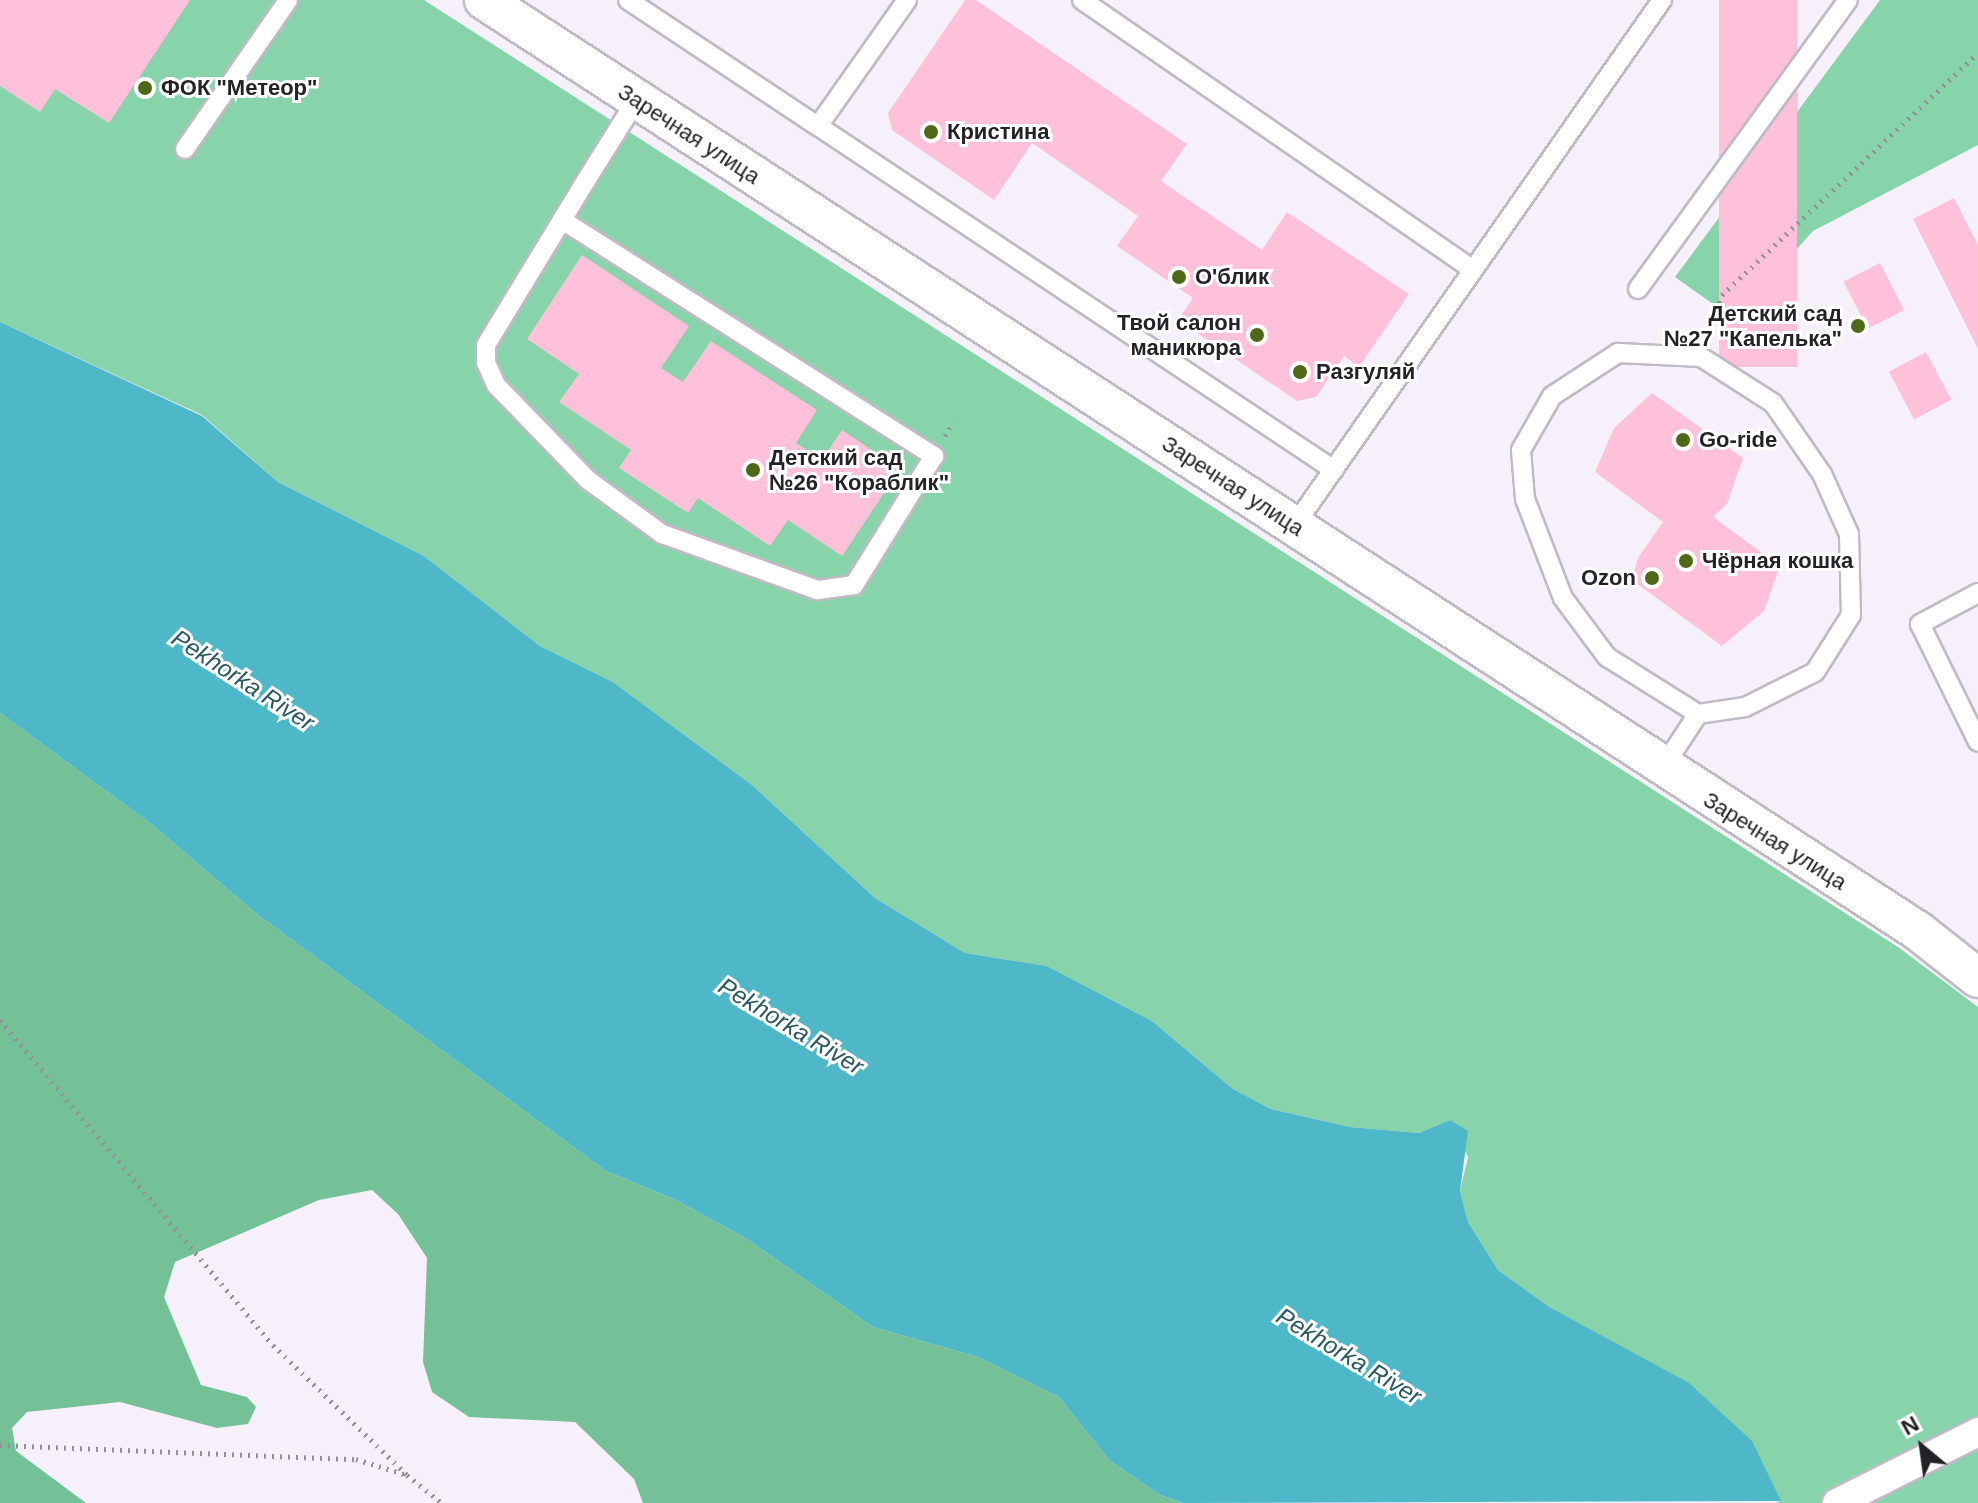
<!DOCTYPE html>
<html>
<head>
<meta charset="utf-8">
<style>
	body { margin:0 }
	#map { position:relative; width:1978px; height:1503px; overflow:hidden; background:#f6f0fb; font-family:Helvetica,sans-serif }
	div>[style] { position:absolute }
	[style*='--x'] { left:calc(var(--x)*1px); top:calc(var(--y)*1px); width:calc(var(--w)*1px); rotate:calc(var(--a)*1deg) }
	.green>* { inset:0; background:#88d4aa }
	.forest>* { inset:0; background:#74c197 }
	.water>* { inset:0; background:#4eb7c8 }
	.building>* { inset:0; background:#ffc0da; transform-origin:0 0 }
	.path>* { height:5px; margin-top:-2.5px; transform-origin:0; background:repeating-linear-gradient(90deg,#949098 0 2px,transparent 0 8px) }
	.roads { filter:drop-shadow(2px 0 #c0bac5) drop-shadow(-2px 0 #c0bac5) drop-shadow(0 2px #c0bac5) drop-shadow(0 -2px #c0bac5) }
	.service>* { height:18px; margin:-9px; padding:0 9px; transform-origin:9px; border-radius:9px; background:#fff }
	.pedestrian>* { height:28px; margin:-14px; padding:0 14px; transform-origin:14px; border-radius:14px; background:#fff }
	.minor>* { height:38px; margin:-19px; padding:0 19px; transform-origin:19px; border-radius:19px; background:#fff }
	.dots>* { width:22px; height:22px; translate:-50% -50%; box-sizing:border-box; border:4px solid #fff; border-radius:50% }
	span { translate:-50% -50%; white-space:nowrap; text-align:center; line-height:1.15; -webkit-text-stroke:6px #fff; paint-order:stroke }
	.poi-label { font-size:22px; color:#242226; font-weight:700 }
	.left { translate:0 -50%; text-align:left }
	.right { translate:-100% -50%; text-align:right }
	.street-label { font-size:22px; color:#242226 }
	.water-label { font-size:24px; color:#2a5860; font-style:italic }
	.north { position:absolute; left:1882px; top:1407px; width:80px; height:80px; -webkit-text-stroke:6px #fff; paint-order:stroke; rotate:331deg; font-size:22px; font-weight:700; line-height:32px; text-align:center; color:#242226 }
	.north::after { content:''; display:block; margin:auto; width:28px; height:36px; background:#242226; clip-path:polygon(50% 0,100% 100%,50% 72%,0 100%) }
</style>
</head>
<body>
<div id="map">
	<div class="green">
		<div style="clip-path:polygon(0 0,424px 0,1898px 947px,1978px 1007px,1978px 1503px,1776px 1503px,1780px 1501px,1551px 1308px,1498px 1270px,1468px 1222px,1460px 1191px,1468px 1157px,1450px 1120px,1419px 1133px,1350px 1127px,1271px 1109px,1233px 1089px,1152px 1021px,1047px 966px,965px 953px,875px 898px,752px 785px,613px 682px,540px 646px,424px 556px,278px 482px,202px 415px,0 322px)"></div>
		<div style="clip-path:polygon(1880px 0,1978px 0,1978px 145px,1813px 231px,1734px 319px,1675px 277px)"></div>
	</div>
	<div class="forest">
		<div style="clip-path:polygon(0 713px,150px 823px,257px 914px,606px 1171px,674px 1199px,744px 1237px,873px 1327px,978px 1357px,1059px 1397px,1109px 1460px,1160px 1495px,1184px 1503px,643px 1503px,634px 1479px,575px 1422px,469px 1417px,432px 1392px,423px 1362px,427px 1258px,398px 1214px,372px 1190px,319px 1200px,175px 1262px,164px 1297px,201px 1385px,247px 1397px,256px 1407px,248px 1424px,217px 1428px,120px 1402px,27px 1412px,12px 1428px,16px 1451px,86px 1503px,0 1503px)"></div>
	</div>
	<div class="water">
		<div style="clip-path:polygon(0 322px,202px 416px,278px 482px,424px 556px,540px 646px,613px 682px,752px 785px,875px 898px,965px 953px,1047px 966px,1152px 1021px,1233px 1089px,1271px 1109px,1350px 1127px,1419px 1133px,1450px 1120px,1468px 1131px,1460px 1191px,1468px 1222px,1498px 1270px,1551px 1308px,1689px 1383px,1752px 1441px,1781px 1501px,1184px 1503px,1160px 1495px,1109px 1460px,1059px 1397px,978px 1357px,873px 1327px,744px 1237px,674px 1199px,606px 1171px,257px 914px,150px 823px,0 713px)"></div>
	</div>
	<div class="building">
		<div style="clip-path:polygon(0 0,190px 0,109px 123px,55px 89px,40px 112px,0 86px)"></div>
		<div style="clip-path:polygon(965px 0,976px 0,1187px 144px,1161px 181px,1262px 250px,1287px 212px,1409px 294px,1359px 367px,1344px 356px,1316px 397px,1297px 401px,1178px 320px,1193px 298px,1117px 246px,1138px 216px,1032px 143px,994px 200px,892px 130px,888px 113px)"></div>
		<div style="left:1719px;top:0;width:78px;height:367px"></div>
		<div style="clip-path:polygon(1954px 198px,1978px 245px,1978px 349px,1913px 219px)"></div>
		<div style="clip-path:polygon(582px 255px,689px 326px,661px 368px,683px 382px,711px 341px,817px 410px,796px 443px,822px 460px,842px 430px,900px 469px,842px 556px,788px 520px,770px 546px,698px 498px,688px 513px,619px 468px,631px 450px,559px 402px,579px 374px,527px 339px)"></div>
		<div style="left:1880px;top:263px;width:53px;height:41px;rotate:63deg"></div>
		<div style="left:1926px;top:352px;width:54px;height:42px;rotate:62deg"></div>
		<div style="clip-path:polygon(1652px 393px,1743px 458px,1727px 504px,1713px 517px,1780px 566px,1764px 611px,1722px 646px,1632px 580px,1638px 558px,1663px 522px,1595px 472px,1614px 428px)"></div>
	</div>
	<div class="path">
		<div style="--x:1709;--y:333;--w:40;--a:-71.1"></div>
		<div style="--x:1722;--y:295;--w:352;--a:-43.4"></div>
		<div style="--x:945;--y:436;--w:16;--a:-60"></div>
		<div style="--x:0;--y:1020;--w:424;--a:50"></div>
		<div style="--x:273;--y:1345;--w:187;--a:44.1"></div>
		<div style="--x:0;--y:1445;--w:356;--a:2.3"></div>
		<div style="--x:356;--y:1459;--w:53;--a:17.4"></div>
		<div style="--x:407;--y:1475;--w:45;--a:38.7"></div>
	</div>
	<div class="roads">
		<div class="service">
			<div style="--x:628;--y:0;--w:228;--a:33.6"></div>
			<div style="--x:907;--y:0;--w:154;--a:125.2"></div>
			<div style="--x:818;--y:126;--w:620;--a:33.69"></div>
			<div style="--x:1082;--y:0;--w:475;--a:34.6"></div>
			<div style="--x:185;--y:149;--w:181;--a:-55.3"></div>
			<div style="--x:562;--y:220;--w:441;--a:32.4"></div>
			<div style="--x:934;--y:456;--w:152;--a:121.8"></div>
			<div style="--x:854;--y:585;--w:37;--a:172"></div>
			<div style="--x:817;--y:590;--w:165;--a:-160.1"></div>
			<div style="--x:662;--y:534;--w:92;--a:-143.9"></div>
			<div style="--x:588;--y:480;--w:132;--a:-134.1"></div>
			<div style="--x:496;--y:385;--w:24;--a:-114"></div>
			<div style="--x:486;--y:363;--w:18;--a:-90"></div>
			<div style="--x:486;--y:345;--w:146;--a:-58.7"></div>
			<div style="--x:562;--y:220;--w:44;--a:-58.8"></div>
			<div style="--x:585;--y:182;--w:98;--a:-57.9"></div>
			<div style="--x:1638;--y:289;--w:357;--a:-54"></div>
			<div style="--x:1618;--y:353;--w:83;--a:2.8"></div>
			<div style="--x:1701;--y:357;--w:85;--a:32.6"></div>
			<div style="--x:1773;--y:403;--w:86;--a:55.4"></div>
			<div style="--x:1822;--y:474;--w:66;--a:65.8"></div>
			<div style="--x:1849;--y:534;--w:81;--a:88.6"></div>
			<div style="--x:1851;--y:615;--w:67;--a:122.3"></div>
			<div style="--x:1815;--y:672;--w:78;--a:153.4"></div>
			<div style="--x:1745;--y:707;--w:48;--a:171.5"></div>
			<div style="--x:1698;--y:714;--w:107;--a:-147.9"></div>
			<div style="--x:1607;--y:657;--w:74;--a:-126.7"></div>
			<div style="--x:1563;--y:598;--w:106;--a:-111"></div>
			<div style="--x:1525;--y:499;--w:49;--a:-94.7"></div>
			<div style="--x:1521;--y:450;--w:62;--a:-60.1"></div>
			<div style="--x:1552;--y:396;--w:79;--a:-33.1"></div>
			<div style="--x:1294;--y:526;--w:642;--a:-55.02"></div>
			<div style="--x:1978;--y:593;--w:66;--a:151.9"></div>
			<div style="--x:1920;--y:624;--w:131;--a:63.8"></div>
			<div style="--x:1662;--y:769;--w:66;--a:-56.8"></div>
		</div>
		<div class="pedestrian">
			<div style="--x:1837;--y:1503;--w:158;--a:-26.7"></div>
		</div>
		<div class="minor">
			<div style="--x:484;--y:0;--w:1710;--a:32.99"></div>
			<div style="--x:1918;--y:931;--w:76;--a:38.1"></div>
		</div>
	</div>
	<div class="dots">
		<div style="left:145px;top:88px;background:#4f6818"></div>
		<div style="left:931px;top:132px;background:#4f6818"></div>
		<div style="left:1179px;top:277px;background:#4f6818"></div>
		<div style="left:1858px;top:326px;background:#4f6818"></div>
		<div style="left:1257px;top:335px;background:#4f6818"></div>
		<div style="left:1300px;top:372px;background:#4f6818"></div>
		<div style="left:1683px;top:440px;background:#4f6818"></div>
		<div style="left:753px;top:470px;background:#4f6818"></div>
		<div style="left:1686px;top:561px;background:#4f6818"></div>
		<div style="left:1652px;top:578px;background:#4f6818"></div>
	</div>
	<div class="poi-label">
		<span class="left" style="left:161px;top:88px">ФОК "Метеор"</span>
		<span class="left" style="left:947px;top:132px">Кристина</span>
		<span class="left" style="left:1195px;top:277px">О'блик</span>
		<span class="right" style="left:1842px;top:326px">Детский сад<br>№27 "Капелька"</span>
		<span class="right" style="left:1241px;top:335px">Твой салон<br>маникюра</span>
		<span class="left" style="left:1316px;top:372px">Разгуляй</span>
		<span class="left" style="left:1699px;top:440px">Go-ride</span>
		<span class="left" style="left:769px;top:470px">Детский сад<br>№26 "Кораблик"</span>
		<span class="left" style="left:1702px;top:561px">Чёрная кошка</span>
		<span class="right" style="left:1636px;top:578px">Ozon</span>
	</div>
	<div class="street-label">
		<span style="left:689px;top:134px;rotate:33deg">Заречная улица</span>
		<span style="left:1233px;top:486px;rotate:33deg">Заречная улица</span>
		<span style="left:1775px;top:841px;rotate:32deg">Заречная улица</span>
	</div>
	<div class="water-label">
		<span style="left:243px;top:680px;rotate:33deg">Pekhorka River</span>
		<span style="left:791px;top:1026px;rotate:31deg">Pekhorka River</span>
		<span style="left:1349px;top:1356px;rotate:31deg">Pekhorka River</span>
	</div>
	<div class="north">N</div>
</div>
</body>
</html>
